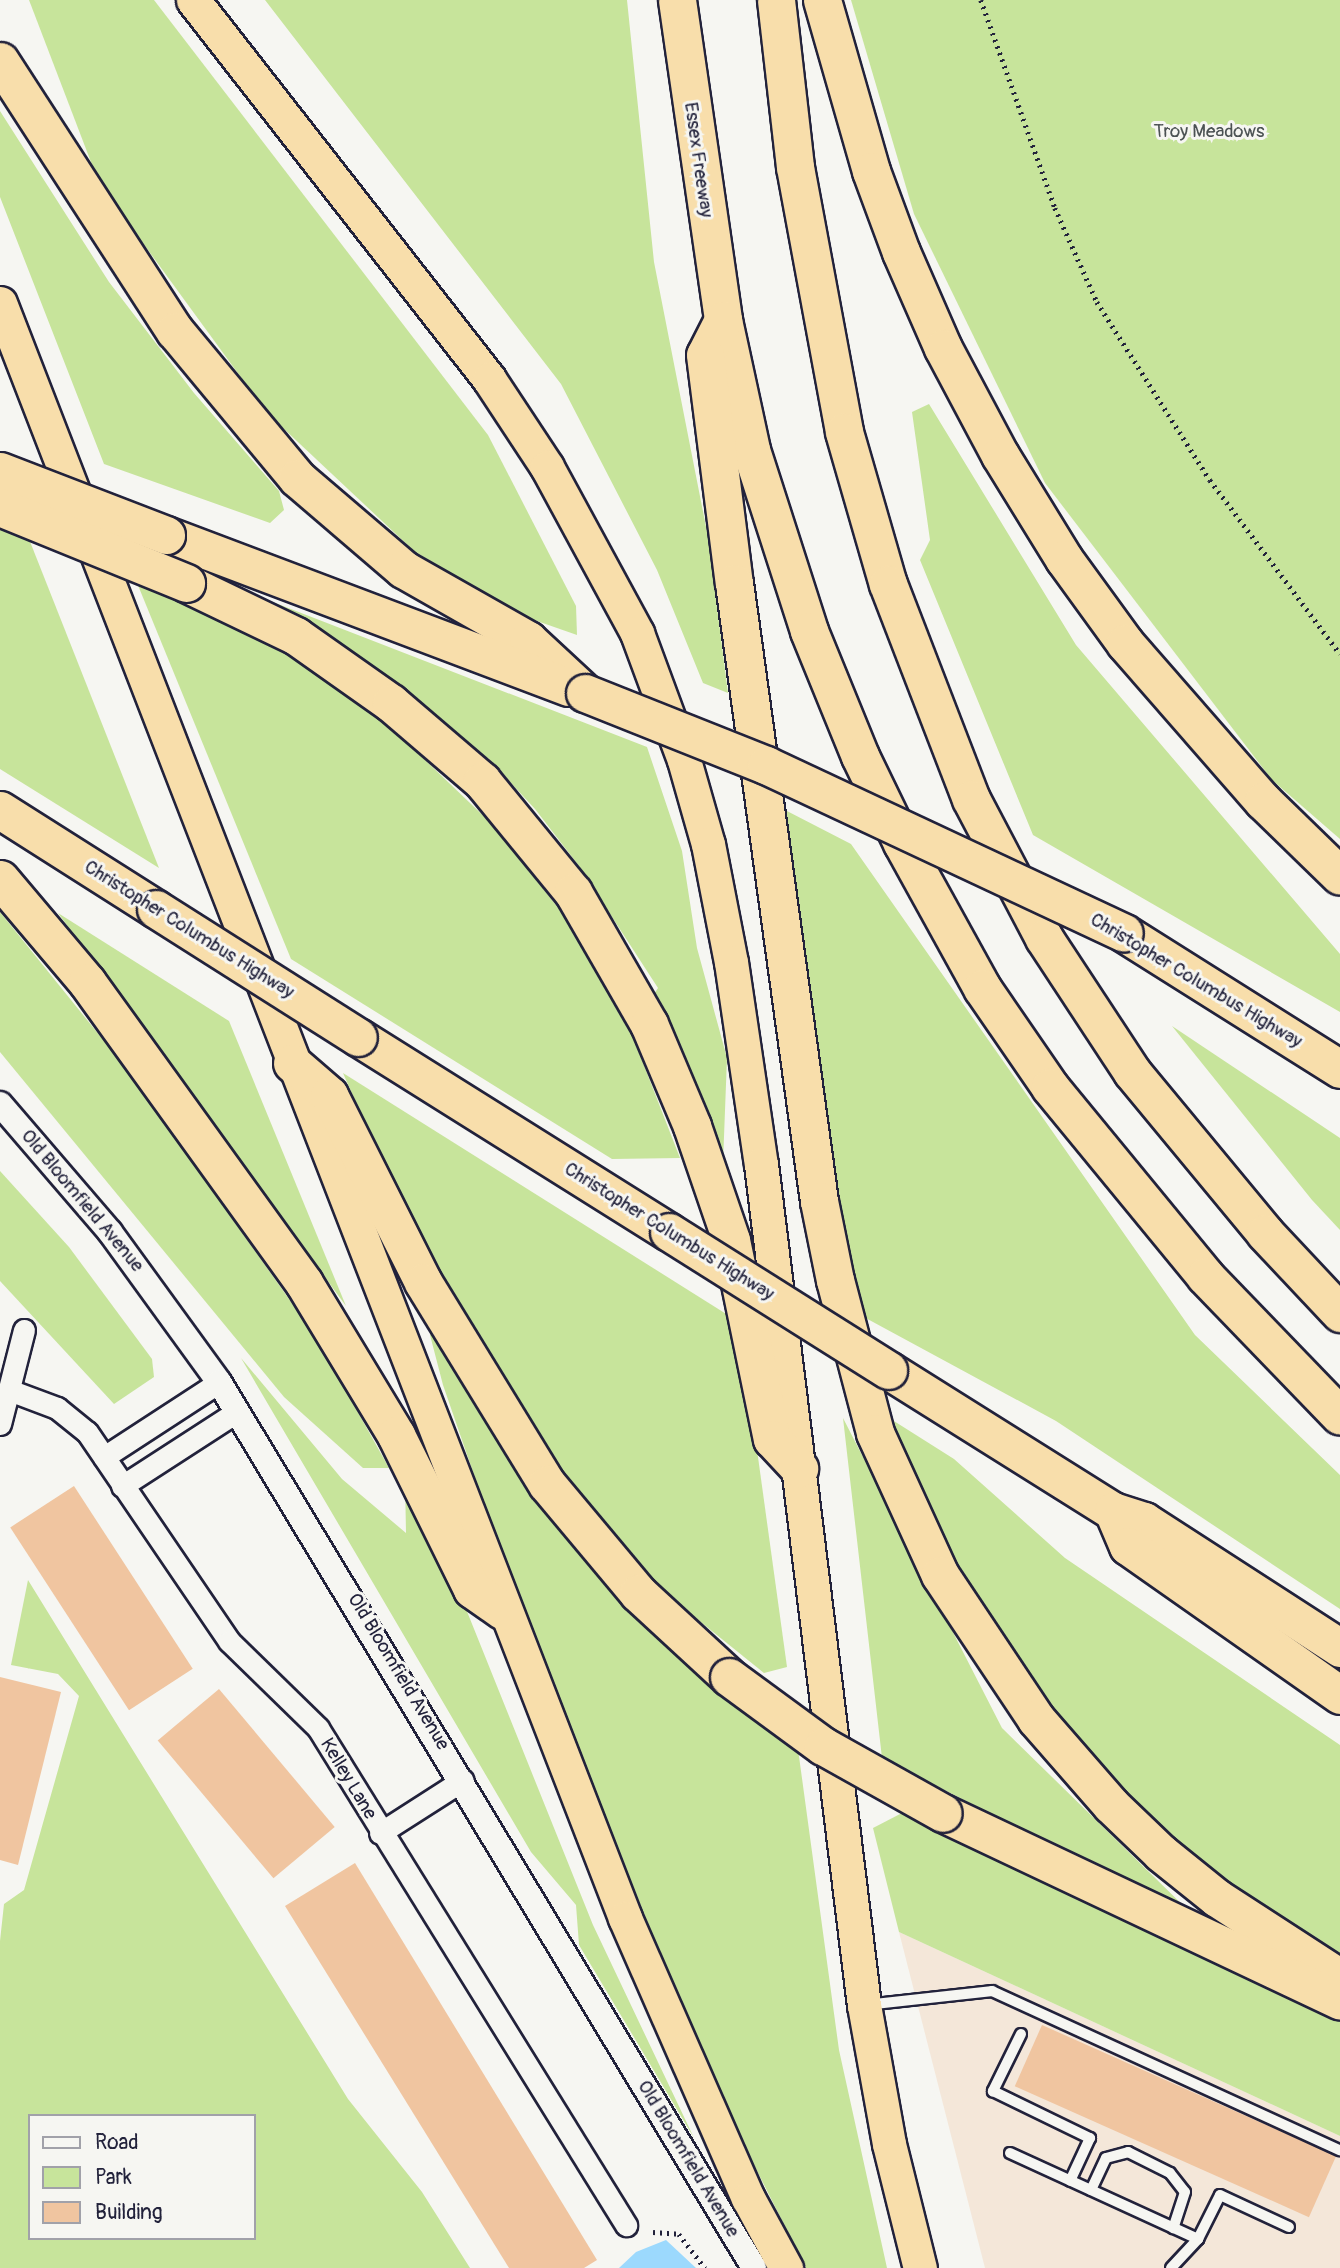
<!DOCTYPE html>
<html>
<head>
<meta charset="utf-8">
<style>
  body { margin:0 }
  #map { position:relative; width:1340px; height:2268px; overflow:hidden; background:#f6f6f2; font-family:Pangolin,sans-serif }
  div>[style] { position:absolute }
  .built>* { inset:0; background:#f4e7d9 }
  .green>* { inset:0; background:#c7e49b }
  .water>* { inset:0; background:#9cd9fd }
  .building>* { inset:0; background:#f0c5a0; transform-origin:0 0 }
  .path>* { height:4.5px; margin-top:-2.25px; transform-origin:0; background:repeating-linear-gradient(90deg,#22223b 0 2px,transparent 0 7px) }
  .roads { filter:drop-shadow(2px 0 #22223b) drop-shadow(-2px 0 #22223b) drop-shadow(0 2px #22223b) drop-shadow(0 -2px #22223b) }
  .service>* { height:10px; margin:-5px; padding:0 5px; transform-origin:5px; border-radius:5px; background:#f6f6f2 }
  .minor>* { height:21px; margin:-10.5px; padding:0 10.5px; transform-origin:10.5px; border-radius:10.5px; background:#f6f6f2 }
  .tertiary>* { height:24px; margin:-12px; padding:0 12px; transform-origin:12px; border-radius:12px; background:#f6f6f2 }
  .trunk>* { height:33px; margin:-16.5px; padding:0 16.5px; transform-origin:16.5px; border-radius:16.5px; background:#f8deab }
  .motorway>* { height:37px; margin:-18.5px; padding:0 18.5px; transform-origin:18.5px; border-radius:18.5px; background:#f8deab }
  .bridges { filter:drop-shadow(2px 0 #22223b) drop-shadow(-2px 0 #22223b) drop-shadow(0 2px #22223b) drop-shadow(0 -2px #22223b) }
  .motorway-bridge>* { height:37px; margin:-18.5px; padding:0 18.5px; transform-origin:18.5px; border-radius:18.5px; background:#f8deab }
  span { translate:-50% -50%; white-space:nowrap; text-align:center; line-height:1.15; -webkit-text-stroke:6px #f6f6f2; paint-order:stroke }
  .park-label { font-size:19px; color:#4b5253 }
  .street-label { font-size:19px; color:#22223b }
  .legend { position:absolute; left:28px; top:2114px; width:228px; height:126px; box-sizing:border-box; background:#f6f6f2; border:2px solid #a1a1a9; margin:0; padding:9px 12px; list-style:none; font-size:21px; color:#22223b }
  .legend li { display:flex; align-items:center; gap:14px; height:35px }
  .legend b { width:35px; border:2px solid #a1a1a9 }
</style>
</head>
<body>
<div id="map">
  <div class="built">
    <div style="clip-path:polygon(899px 1932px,1340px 2136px,1340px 2268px,985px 2268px)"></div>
  </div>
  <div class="green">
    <div style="clip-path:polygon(29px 0,154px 0,488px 435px,576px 606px,577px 635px,517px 614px,414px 551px,267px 413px,99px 183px)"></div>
    <div style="clip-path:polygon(265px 0,627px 0,654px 262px,708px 537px,728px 693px,703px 683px,657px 570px,561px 384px)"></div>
    <div style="clip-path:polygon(851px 0,1340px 0,1340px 839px,1272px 780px,1045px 483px,914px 214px)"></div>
    <div style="clip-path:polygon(0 111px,109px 282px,194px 393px,279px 491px,284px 510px,270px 523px,104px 464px,0 197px)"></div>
    <div style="clip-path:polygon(929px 404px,1076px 645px,1340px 954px,1340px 1012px,1033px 835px,920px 560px,930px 540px,912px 412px)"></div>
    <div style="clip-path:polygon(0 527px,29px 539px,159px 868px,0 769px)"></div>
    <div style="clip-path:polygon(135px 578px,257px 636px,320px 674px,379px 716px,493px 825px,570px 923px,631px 1032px,680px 1158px,612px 1159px,291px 959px)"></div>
    <div style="clip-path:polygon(260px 597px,647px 747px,682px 851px,697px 948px,727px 1058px,723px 1163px,652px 997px,658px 988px,579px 866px,535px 809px,488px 758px,482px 762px)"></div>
    <div style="clip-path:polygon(785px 810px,851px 844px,1195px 1335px,1340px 1475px,1340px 1609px,1056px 1421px,849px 1309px)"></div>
    <div style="clip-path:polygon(0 912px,121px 1062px,316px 1337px,389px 1468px,363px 1468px,284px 1397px,0 1052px)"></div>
    <div style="clip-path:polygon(58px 913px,229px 1021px,346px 1306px)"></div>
    <div style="clip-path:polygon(1172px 1026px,1340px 1138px,1340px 1230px,1312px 1200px)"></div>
    <div style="clip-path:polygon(343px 1073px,731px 1317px,753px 1421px,787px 1667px,764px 1673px,666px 1594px,553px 1467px,399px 1201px)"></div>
    <div style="clip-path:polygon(0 1171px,69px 1247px,152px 1359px,154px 1377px,114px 1404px,0 1281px)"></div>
    <div style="clip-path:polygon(435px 1334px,538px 1501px,573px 1546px,679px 1659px,798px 1749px,839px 2050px,887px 2268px,806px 2268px,744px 2145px,659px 1952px,492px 1527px,443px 1385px,430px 1335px)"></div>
    <div style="clip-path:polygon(241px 1358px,342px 1479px,406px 1533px,405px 1481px,462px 1599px,593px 1925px,694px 2138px,579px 1945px,576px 1905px,531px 1852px)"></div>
    <div style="clip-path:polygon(886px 1416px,954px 1459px,1065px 1558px,1340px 1745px,1340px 1964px,1145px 1824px,1051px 1717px,933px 1536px)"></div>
    <div style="clip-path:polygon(843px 1418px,1002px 1728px,1198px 1920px,882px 1758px)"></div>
    <div style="clip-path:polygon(evenodd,28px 1580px,348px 2099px,422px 2192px,470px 2268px,0 2268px,0 1941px,4px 1904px,24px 1890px,79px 1696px,58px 1674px,11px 1665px,28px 1580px,30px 2116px,254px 2116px,254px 2238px,30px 2238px,30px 2116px)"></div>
    <div style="clip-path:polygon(902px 1813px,1340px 2020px,1340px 2136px,899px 1932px,873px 1828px)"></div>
  </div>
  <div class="water">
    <div style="clip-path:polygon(666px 2240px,696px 2268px,619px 2268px,636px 2252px)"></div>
  </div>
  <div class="building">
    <div style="left:74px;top:1486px;width:218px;height:76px;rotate:57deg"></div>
    <div style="clip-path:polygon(0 1677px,61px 1692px,18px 1865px,0 1860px)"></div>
    <div style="left:219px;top:1689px;width:180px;height:80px;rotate:50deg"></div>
    <div style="clip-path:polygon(355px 1863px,597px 2260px,584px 2268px,509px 2268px,285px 1906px)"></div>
    <div style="left:1042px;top:2025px;width:322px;height:67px;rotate:24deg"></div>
  </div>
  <div class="path">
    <div style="left:981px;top:0;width:221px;rotate:70.4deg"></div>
    <div style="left:1055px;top:208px;width:103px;rotate:65.9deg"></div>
    <div style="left:1097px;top:302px;width:211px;rotate:57.6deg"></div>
    <div style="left:1210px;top:480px;width:217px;rotate:53.2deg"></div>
    <div style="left:653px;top:2232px;width:26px;rotate:4deg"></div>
    <div style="left:679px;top:2234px;width:43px;rotate:52.6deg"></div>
  </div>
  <div class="roads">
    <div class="service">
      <div style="left:866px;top:2005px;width:127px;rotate:-6.3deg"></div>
      <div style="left:992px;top:1991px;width:383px;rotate:24.6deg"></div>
      <div style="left:1021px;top:2034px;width:64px;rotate:116.2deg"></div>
      <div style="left:993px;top:2091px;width:108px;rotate:25.9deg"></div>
      <div style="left:1090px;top:2138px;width:47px;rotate:114.9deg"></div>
      <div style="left:1010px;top:2153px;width:207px;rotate:24.6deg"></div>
      <div style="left:1091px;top:2190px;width:35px;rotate:-65deg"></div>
      <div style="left:1106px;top:2158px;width:23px;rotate:-15deg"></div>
      <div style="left:1128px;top:2152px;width:47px;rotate:26.6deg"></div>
      <div style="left:1170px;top:2173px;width:24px;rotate:52deg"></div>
      <div style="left:1185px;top:2192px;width:38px;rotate:108deg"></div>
      <div style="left:1171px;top:2268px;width:40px;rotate:-47deg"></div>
      <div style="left:1198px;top:2239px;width:49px;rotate:-63.4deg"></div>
      <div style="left:1220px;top:2195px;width:76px;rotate:24.9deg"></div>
    </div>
    <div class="minor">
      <div style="left:9px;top:1390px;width:51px;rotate:20.6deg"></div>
      <div style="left:57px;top:1408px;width:38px;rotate:39deg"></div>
      <div style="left:87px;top:1432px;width:253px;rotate:55.8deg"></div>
      <div style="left:229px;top:1641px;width:124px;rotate:44.3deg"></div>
      <div style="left:318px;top:1728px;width:585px;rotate:58.21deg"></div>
      <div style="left:0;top:1424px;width:97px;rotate:-75.7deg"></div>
      <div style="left:104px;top:1457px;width:137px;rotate:-33.1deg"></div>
      <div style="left:122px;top:1486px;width:138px;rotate:-32.9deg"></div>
      <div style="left:380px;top:1833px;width:98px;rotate:-32.6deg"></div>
    </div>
    <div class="tertiary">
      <div style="left:0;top:1104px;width:169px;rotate:49.3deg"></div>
      <div style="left:110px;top:1232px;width:185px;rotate:54deg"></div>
      <div style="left:219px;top:1382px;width:1035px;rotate:58.87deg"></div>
    </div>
    <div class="trunk">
      <div style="left:193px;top:0;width:481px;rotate:52deg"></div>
      <div style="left:489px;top:379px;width:105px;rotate:56.6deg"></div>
      <div style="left:547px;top:467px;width:189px;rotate:61.5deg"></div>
      <div style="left:637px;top:633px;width:135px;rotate:69.7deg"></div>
      <div style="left:684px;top:760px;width:87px;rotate:74.1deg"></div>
      <div style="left:708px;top:844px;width:120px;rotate:79deg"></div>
      <div style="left:731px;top:962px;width:204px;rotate:81.6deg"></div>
      <div style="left:761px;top:1164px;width:847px;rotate:83.02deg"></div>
      <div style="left:864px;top:2005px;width:141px;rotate:79.8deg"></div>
      <div style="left:889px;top:2144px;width:128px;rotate:76deg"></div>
      <div style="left:0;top:303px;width:1732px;rotate:68.84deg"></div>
      <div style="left:625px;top:1918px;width:306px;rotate:66.3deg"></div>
      <div style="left:748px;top:2198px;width:80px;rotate:61.5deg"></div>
    </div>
    <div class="motorway">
      <div style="left:677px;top:0;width:323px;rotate:81.8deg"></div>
      <div style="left:723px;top:320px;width:133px;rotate:77.8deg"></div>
      <div style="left:751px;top:450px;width:190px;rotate:72.2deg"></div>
      <div style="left:809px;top:631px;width:135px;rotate:67.8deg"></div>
      <div style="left:860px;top:756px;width:97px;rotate:64.2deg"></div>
      <div style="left:902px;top:843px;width:166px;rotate:61.1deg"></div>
      <div style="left:982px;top:988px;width:120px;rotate:55.5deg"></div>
      <div style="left:1050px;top:1087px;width:244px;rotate:50.6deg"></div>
      <div style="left:1205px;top:1276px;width:194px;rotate:46deg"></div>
      <div style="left:776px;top:0;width:168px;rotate:83.5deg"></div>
      <div style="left:795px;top:167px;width:269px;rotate:79.5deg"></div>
      <div style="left:844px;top:432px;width:158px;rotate:73.9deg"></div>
      <div style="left:888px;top:584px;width:230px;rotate:68.9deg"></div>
      <div style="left:971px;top:799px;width:157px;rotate:62.3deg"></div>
      <div style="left:1044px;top:938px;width:160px;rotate:56.7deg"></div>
      <div style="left:1132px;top:1072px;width:209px;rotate:50.4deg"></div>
      <div style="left:1265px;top:1233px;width:110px;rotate:46.8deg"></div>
      <div style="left:822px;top:0;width:178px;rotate:74deg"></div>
      <div style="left:871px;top:171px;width:86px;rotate:69.7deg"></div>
      <div style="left:901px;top:252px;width:105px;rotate:66.4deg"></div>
      <div style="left:943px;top:348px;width:121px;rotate:62deg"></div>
      <div style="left:1000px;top:455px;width:122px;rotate:58.4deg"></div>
      <div style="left:1064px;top:559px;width:104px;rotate:54deg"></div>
      <div style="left:1125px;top:643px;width:210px;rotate:48.9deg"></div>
      <div style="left:1263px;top:801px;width:107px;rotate:44.2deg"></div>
      <div style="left:0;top:61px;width:322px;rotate:57.1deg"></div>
      <div style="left:175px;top:331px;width:191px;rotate:50.3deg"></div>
      <div style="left:297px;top:478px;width:140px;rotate:40.6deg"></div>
      <div style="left:403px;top:569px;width:144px;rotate:29.6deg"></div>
      <div style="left:528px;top:640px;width:78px;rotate:42.9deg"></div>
      <div style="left:723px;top:320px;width:39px;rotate:117deg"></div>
      <div style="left:705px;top:355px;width:230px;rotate:82.8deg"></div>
      <div style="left:734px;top:583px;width:624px;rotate:82.17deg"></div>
      <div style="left:819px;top:1201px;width:81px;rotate:78.6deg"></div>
      <div style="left:835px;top:1280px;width:158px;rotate:75.3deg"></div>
      <div style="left:875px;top:1433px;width:156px;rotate:65.4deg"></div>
      <div style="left:940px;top:1575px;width:173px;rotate:56.3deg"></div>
      <div style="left:1036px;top:1719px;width:114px;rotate:48.9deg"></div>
      <div style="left:1111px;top:1805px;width:69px;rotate:43.8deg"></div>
      <div style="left:1161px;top:1853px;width:72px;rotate:38.8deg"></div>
      <div style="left:1217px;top:1898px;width:147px;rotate:33deg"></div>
      <div style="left:166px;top:535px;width:430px;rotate:20.7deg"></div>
      <div style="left:186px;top:583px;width:122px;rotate:25.7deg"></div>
      <div style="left:296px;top:636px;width:116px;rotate:35.2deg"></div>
      <div style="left:391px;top:703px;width:120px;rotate:40.6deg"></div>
      <div style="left:482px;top:781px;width:144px;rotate:50.7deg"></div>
      <div style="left:573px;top:892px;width:152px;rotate:60.1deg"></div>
      <div style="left:649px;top:1024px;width:111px;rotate:67.1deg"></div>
      <div style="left:692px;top:1126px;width:120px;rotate:71.1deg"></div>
      <div style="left:731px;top:1240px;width:203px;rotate:78.4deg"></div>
      <div style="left:772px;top:1439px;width:40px;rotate:47deg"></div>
      <div style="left:0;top:810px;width:185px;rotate:32.4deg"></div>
      <div style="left:0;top:879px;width:135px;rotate:49.8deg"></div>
      <div style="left:87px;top:982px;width:371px;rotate:54.2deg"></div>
      <div style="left:304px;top:1283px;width:178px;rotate:58.8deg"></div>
      <div style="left:396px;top:1435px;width:172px;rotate:63.7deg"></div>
      <div style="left:472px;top:1589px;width:37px;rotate:35deg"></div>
      <div style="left:1124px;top:933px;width:255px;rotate:32.2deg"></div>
      <div style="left:358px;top:1037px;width:367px;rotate:32.1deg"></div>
      <div style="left:292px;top:1063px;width:49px;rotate:40.9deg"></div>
      <div style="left:329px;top:1095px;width:209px;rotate:63.3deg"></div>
      <div style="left:423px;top:1282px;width:237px;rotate:58.5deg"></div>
      <div style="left:547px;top:1484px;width:142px;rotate:50.1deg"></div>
      <div style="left:638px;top:1593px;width:124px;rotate:42.7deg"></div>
      <div style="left:888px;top:1370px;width:266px;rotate:32.1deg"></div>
      <div style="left:1113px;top:1511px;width:33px;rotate:18deg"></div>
      <div style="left:1144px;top:1521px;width:234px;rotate:32.9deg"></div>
      <div style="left:1113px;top:1511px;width:38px;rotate:67deg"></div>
      <div style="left:1128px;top:1546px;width:259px;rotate:35.1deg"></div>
      <div style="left:943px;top:1813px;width:439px;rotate:25.3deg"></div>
    </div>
  </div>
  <div class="bridges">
    <div class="motorway-bridge">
      <div style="left:0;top:471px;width:178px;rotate:21.1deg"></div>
      <div style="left:0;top:507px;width:201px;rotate:22.2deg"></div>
      <div style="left:585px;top:693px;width:195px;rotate:21.7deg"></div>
      <div style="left:766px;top:765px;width:395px;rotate:25.1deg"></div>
      <div style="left:156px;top:909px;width:239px;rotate:32.4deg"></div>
      <div style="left:669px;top:1232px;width:259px;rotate:32.2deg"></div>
      <div style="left:729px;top:1677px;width:117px;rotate:36.3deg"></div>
      <div style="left:823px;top:1746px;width:137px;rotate:29.2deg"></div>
    </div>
  </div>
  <div class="park-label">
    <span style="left:1209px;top:132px">Troy Meadows</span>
  </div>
  <div class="street-label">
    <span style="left:698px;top:160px;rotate:82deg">Essex Freeway</span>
    <span style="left:189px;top:930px;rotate:32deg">Christopher Columbus Highway</span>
    <span style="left:1196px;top:981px;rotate:31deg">Christopher Columbus Highway</span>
    <span style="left:82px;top:1201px;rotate:50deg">Old Bloomfield Avenue</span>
    <span style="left:669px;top:1232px;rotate:32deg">Christopher Columbus Highway</span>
    <span style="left:398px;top:1672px;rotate:59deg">Old Bloomfield Avenue</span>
    <span style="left:348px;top:1779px;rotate:59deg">Kelley Lane</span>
    <span style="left:688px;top:2159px;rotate:59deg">Old Bloomfield Avenue</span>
  </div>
  <ul class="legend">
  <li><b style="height:9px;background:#f6f6f2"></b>Road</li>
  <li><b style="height:19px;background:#c7e49b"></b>Park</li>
  <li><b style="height:19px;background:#f0c5a0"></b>Building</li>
  </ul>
</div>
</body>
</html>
